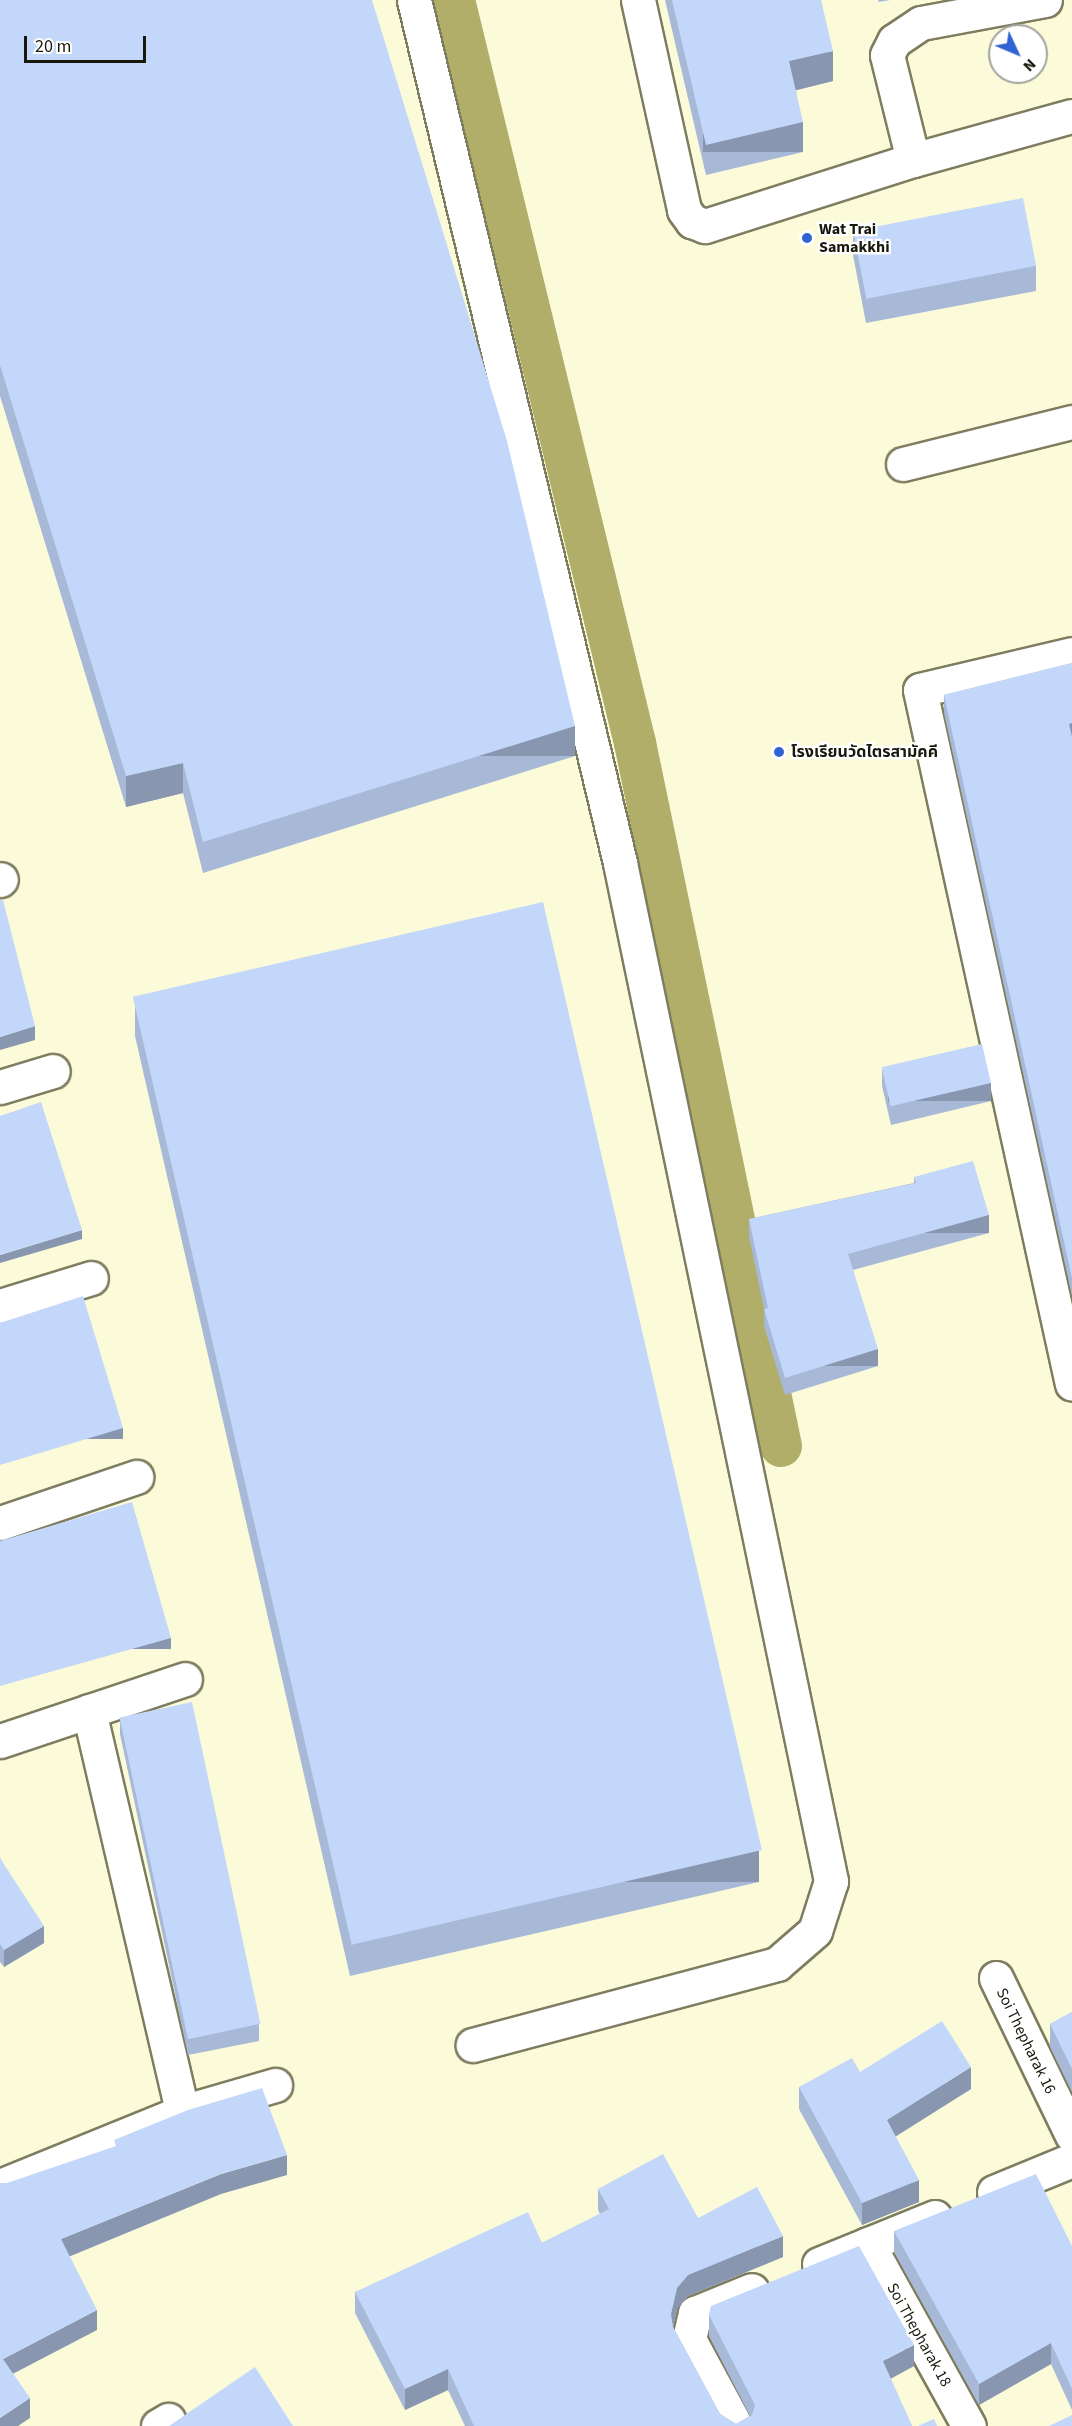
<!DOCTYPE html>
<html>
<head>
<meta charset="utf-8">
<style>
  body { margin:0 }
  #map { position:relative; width:1072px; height:2426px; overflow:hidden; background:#fbfad9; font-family:"Source Sans 3","Noto Sans Thai",sans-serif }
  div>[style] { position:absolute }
  .canal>* { height:42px; margin:-21px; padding:0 21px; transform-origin:21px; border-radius:21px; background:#b1ae6a }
  .roads { filter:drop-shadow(2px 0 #7e7d5f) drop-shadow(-2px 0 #7e7d5f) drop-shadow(0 2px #7e7d5f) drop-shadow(0 -2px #7e7d5f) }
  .minor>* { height:33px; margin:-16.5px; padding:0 16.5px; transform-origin:16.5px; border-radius:16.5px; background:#fff }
  .wall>* { inset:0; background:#a8b9d7 }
  .shaded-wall>* { inset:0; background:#8896af; transform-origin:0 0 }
  .building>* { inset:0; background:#c3d7fa; transform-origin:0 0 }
  .dots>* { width:16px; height:16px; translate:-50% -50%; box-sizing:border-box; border:3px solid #fff; border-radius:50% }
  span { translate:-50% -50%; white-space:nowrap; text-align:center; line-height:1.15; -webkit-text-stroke:4.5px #fff; paint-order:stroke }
  .poi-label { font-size:16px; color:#18180c; font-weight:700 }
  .left { translate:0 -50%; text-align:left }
  .street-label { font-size:16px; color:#18180c }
  .north { position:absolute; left:988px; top:24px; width:60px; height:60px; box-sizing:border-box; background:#fff; border:2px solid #a3a39e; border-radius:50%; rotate:134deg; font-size:16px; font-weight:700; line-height:24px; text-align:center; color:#18180c }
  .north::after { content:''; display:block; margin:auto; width:21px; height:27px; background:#3064d3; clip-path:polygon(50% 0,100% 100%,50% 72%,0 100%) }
  .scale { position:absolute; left:24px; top:36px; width:122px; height:27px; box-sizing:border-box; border:3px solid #18180c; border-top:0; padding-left:8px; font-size:18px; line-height:21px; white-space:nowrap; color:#18180c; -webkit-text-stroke:4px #fff; paint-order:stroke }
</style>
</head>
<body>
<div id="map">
  <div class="canal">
    <div style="left:454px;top:0;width:765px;rotate:76.31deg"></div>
    <div style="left:635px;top:743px;width:718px;rotate:78.27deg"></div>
  </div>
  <div class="roads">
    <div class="minor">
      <div style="left:414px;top:0;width:887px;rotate:76.57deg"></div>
      <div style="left:620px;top:863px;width:1040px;rotate:78.29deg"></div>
      <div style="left:831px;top:1881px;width:52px;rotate:107.7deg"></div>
      <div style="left:815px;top:1931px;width:50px;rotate:139deg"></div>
      <div style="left:777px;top:1964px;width:315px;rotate:165.1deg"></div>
      <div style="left:638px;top:0;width:215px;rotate:77.6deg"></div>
      <div style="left:684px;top:210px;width:14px;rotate:54deg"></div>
      <div style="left:692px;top:221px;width:14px;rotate:21deg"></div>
      <div style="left:705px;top:226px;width:218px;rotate:-17.6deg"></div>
      <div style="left:913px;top:160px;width:165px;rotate:-15.5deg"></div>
      <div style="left:913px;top:160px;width:108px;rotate:-103.9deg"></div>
      <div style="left:887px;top:55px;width:16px;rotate:-63deg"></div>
      <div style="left:894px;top:41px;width:32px;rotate:-34deg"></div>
      <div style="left:921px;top:23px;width:126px;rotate:-10.5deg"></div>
      <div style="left:903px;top:464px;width:174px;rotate:-14deg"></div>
      <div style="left:1072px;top:654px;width:156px;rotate:166.7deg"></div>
      <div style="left:920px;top:690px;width:710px;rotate:77.65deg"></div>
      <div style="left:0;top:880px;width:1px;rotate:-45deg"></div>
      <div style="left:0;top:1087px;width:55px;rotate:-16.8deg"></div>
      <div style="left:0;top:1306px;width:95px;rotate:-17.1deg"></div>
      <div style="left:0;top:1523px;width:144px;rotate:-18.7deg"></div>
      <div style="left:89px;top:1711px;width:412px;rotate:76.9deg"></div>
      <div style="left:0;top:1741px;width:195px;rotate:-18.5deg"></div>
      <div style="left:996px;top:1978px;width:174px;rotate:64.2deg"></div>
      <div style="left:0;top:2186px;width:196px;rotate:-22.1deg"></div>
      <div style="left:182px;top:2112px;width:97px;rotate:-16.2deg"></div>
      <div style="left:994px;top:2192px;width:84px;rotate:-22.3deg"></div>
      <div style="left:868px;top:2244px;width:208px;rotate:61deg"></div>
      <div style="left:819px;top:2264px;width:125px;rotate:-22.1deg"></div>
      <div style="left:158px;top:2426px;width:12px;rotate:-31deg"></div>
      <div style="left:736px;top:2426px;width:99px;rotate:-118.4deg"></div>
      <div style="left:689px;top:2339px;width:27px;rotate:-77deg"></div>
      <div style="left:695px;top:2313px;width:61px;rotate:-22deg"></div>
    </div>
  </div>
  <div class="wall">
    <div style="clip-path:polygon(0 0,575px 756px,203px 873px,183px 793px,126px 807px,0 396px)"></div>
    <div style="clip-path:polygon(665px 0,821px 0,833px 81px,796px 90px,803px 152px,706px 175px)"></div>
    <div style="clip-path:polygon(878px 0,890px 0,879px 2px)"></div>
    <div style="clip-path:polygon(853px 230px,1036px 266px,1036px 291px,866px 323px,853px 255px)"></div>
    <div style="clip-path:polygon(1072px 663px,1072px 1296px,944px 713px,944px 695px)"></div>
    <div style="clip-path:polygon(135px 1006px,759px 1882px,350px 1976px,135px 1036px)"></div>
    <div style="clip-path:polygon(882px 1069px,991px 1101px,891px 1125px,882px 1086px)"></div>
    <div style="clip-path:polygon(914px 1177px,989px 1233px,853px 1270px,878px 1366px,785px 1395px,764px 1326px,764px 1309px,749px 1236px,749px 1219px,914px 1183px)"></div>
    <div style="clip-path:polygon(120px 1717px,259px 2024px,259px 2041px,188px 2055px,120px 1734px)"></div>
    <div style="clip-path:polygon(0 1858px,44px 1943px,4px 1967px,0 1962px)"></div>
    <div style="clip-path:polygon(1072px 2012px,1072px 2092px,1050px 2047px,1050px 2024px)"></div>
    <div style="clip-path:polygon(860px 2072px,971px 2089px,895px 2136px,919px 2202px,862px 2225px,799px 2109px,799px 2087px)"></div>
    <div style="clip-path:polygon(598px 2189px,698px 2218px,783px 2257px,688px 2296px,677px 2309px,673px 2327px,720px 2414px,736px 2424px,750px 2416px,709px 2336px,709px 2315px,914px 2366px,890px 2378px,912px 2426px,465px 2426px,448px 2390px,405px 2410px,355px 2313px,355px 2292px,542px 2243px,600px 2214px,598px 2210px)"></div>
    <div style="clip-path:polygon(894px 2231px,1072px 2246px,1072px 2410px,1051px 2364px,979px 2405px,894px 2252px)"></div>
  </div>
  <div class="shaded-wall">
    <div style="clip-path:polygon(833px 51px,833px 81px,789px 92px,789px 61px)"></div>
    <div style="left:803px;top:122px;width:30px;height:100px;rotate:90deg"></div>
    <div style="clip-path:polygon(1072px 723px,1072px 741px,1069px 724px)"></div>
    <div style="left:575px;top:726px;width:30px;height:390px;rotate:90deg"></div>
    <div style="clip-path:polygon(183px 763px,183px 793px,126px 807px,126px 776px)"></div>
    <div style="clip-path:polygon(35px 1026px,35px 1040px,0 1050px,0 1037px)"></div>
    <div style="left:991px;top:1083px;width:18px;height:103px;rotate:90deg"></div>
    <div style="left:989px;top:1215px;width:18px;height:146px;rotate:90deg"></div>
    <div style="clip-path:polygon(82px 1230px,82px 1239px,0 1263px,0 1255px)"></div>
    <div style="left:878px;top:1349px;width:17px;height:97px;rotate:90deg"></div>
    <div style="left:123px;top:1428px;width:11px;height:128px;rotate:90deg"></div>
    <div style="left:171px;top:1638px;width:11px;height:178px;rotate:90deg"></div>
    <div style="left:759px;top:1851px;width:31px;height:420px;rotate:90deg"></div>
    <div style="clip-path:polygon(44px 1926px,44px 1943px,4px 1967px,4px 1950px)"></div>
    <div style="clip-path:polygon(971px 2067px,971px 2089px,887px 2142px,887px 2120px)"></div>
    <div style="clip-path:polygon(287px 2155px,287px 2175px,221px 2194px,61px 2260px,61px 2239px,221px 2174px)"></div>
    <div style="clip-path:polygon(919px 2180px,919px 2202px,862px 2225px,862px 2203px)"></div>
    <div style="clip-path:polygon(783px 2236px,783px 2257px,688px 2296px,677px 2309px,671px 2335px,671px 2314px,677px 2288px,688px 2275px)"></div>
    <div style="clip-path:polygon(97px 2310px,97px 2330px,3px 2379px,3px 2359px)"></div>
    <div style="clip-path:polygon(1051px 2343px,1051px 2364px,979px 2405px,979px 2384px)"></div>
    <div style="clip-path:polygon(914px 2345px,914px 2366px,883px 2383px,883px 2361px)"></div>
    <div style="clip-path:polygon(448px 2369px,448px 2390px,405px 2410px,405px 2389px)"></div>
    <div style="clip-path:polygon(30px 2398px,30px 2418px,18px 2426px,0 2426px,0 2418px)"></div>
  </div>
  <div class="building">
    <div style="clip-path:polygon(0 0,372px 0,507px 441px,575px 726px,203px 842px,183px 763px,126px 776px,0 365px)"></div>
    <div style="clip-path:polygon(672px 0,821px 0,833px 51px,789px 61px,803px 122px,706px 145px)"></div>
    <div style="left:1023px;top:198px;width:69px;height:173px;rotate:79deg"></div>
    <div style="clip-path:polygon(1072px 663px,1072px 723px,1069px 724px,1072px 737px,1072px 1278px,944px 695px)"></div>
    <div style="clip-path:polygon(0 900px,3px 900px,35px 1026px,0 1037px)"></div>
    <div style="left:543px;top:902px;width:973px;height:421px;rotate:77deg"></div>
    <div style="left:982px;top:1044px;width:40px;height:103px;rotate:77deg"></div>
    <div style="clip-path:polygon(41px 1102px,82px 1230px,0 1255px,0 1116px)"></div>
    <div style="clip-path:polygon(973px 1161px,989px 1215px,848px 1254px,878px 1349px,785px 1378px,764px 1309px,768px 1308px,749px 1219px,916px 1183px,914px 1177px)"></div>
    <div style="clip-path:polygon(83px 1296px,123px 1428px,0 1465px,0 1323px)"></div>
    <div style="clip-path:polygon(132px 1502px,171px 1638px,0 1686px,0 1541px)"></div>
    <div style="left:192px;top:1702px;width:329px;height:74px;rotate:78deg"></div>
    <div style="clip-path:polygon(0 1858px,44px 1926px,4px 1950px,0 1944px)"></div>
    <div style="clip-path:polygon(1072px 2012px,1072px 2069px,1050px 2024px)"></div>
    <div style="clip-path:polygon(942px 2021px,971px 2067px,887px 2120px,919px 2180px,862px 2203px,799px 2087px,852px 2058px,860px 2072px)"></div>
    <div style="clip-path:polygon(262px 2088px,287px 2155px,221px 2174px,61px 2239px,97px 2310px,3px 2359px,30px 2398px,0 2418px,0 2183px,7px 2183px,116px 2146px,114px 2140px,188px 2110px)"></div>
    <div style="clip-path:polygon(663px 2154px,698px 2218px,757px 2187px,783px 2236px,688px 2275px,677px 2288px,671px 2314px,673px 2327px,720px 2414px,736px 2424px,752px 2415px,755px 2405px,709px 2315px,711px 2306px,859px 2246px,914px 2345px,883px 2361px,912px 2426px,474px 2426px,448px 2369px,405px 2389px,355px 2292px,528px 2212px,542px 2243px,609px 2209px,598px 2189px)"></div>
    <div style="clip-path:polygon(1036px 2174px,1072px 2246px,1072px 2389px,1051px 2343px,979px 2384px,894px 2231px)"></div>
    <div style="clip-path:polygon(255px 2367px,293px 2426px,169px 2426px)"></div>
    <div style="clip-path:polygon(1072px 2415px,1072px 2426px,1049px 2426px)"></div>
    <div style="clip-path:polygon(934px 2419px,937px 2426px,918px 2426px)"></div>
  </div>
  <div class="dots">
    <div style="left:807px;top:238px;background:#3064d3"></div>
    <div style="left:779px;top:752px;background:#3064d3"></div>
  </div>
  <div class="poi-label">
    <span class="left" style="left:819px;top:238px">Wat Trai<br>Samakkhi</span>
    <span class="left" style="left:791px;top:752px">โรงเรียนวัดไตรสามัคคี</span>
  </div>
  <div class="street-label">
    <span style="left:1026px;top:2041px;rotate:64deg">Soi Thepharak 16</span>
    <span style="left:919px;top:2335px;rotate:61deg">Soi Thepharak 18</span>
  </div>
  <div class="north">N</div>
  <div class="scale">20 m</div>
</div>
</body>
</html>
